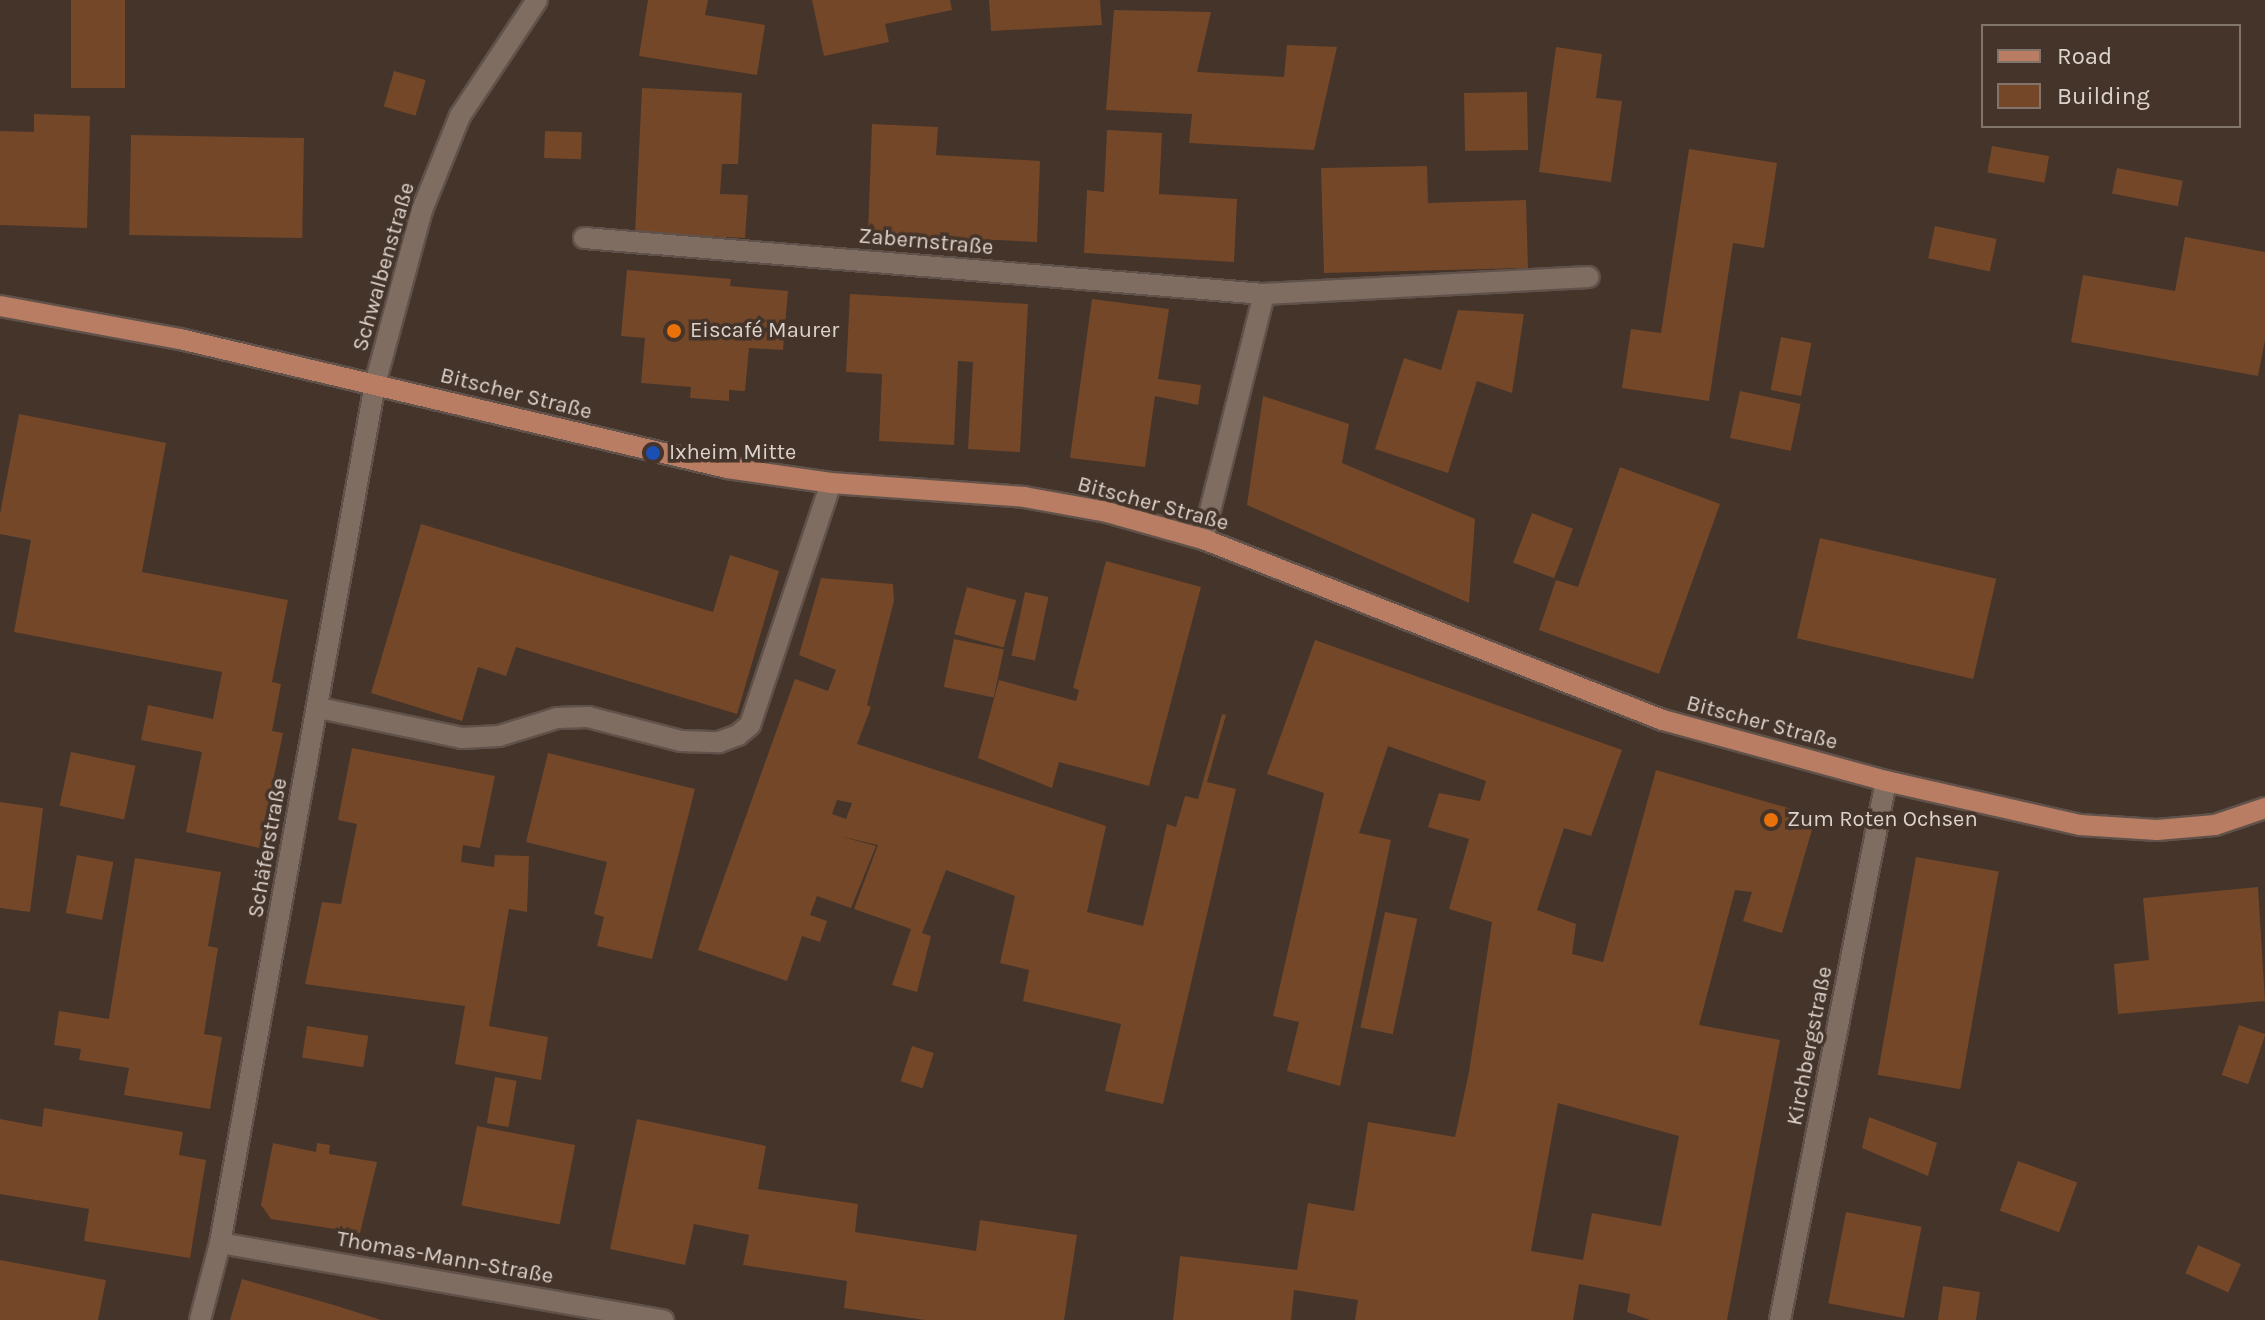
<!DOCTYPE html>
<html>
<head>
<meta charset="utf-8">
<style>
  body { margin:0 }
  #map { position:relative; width:2265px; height:1320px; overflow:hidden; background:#44342a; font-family:Karla,sans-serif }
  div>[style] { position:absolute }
  .building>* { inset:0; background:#744729; transform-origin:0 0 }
  .roads { filter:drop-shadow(2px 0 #60524a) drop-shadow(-2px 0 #60524a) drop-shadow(0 2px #60524a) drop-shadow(0 -2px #60524a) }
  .service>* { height:20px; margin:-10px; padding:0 10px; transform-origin:10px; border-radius:10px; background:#806d62 }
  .minor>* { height:20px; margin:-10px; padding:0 10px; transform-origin:10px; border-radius:10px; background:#806d62 }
  .primary>* { height:20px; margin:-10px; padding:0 10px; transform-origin:10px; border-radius:10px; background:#b87d63 }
  .dots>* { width:22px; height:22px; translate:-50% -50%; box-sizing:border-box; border:4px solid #44342a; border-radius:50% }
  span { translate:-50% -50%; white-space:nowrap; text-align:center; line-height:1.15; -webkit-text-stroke:7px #44342a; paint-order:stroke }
  .street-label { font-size:22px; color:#ddd3cd }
  .poi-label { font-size:22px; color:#ddd3cd }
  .left { translate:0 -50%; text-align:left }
  .legend { position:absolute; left:1981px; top:24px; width:260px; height:104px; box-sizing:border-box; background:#44342a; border:2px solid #81746b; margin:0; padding:10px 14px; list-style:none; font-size:24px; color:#ddd3cd }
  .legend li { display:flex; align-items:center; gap:16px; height:40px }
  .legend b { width:40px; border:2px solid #81746b }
</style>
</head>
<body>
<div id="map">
  <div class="building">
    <div style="left:71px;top:0;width:54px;height:88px"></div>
    <div style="clip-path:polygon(648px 0,708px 0,705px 15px,765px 25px,757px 75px,639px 56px)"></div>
    <div style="clip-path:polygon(812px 0,950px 0,952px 10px,885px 24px,889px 42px,824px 56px)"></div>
    <div style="clip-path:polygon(989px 0,1100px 0,1102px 25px,991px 31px)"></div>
    <div style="clip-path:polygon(1114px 10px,1211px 12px,1197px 72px,1284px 77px,1287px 45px,1337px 47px,1314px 150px,1189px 143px,1192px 114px,1106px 110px)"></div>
    <div style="clip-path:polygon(1556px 47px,1602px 54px,1596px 98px,1622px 101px,1611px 182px,1539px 172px)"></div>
    <div style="left:394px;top:71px;width:33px;height:37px;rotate:16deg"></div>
    <div style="clip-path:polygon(642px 88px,742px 93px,738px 164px,722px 164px,720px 194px,748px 195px,745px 238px,635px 233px)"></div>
    <div style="left:1527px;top:92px;width:58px;height:63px;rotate:89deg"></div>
    <div style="clip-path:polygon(34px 114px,90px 116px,87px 228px,0 225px,0 131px,34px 132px)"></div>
    <div style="clip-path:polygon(872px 124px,938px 127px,936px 155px,1040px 161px,1037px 242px,868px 234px)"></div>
    <div style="clip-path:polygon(1107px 130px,1162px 133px,1159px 194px,1237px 199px,1234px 262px,1084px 253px,1087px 190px,1104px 192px)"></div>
    <div style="left:545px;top:131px;width:37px;height:27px;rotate:2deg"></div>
    <div style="left:131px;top:135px;width:173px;height:100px;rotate:1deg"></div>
    <div style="left:1992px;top:146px;width:58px;height:27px;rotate:10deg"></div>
    <div style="clip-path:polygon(1689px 149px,1777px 163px,1764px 248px,1733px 243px,1709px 401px,1622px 388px,1631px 329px,1661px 333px)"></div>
    <div style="clip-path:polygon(1427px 166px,1428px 203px,1526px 200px,1528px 268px,1324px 273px,1321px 168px)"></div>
    <div style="left:2117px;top:168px;width:67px;height:26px;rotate:11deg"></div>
    <div style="left:1935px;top:226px;width:63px;height:33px;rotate:12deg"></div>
    <div style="clip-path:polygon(2185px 237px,2265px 252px,2265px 340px,2258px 376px,2071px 342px,2083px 275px,2175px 291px)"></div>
    <div style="clip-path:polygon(627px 270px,731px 279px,730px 286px,788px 291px,783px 350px,749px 348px,745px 391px,729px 390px,729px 401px,690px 398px,691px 387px,641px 383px,645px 338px,621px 336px)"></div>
    <div style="clip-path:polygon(850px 294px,1028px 304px,1020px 452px,968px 449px,973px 362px,958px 361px,954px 445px,879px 441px,882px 374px,846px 372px)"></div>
    <div style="clip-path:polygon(1092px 299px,1169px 309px,1158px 379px,1201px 385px,1198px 405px,1155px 396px,1145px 467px,1070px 458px)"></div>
    <div style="clip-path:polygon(1458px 310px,1524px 314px,1512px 393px,1477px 381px,1448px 473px,1375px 449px,1404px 358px,1441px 370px)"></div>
    <div style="left:1781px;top:337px;width:31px;height:54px;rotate:11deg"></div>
    <div style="left:1740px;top:391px;width:62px;height:48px;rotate:12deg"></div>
    <div style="clip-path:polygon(1263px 396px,1349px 424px,1342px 463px,1475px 519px,1469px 603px,1247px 505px)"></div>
    <div style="clip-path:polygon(19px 414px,166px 443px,142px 572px,288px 600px,272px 682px,281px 684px,272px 731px,283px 733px,259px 848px,186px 832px,202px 752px,141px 740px,148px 705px,213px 719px,222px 672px,14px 632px,31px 540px,0 534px,0 514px)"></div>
    <div style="clip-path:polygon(1620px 467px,1720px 504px,1659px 674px,1539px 630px,1556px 580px,1578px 587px)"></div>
    <div style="left:1532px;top:513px;width:44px;height:53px;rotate:21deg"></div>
    <div style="clip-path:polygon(421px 524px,713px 612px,730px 555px,779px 571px,737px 714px,516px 647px,506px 676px,478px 667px,462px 721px,371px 693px)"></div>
    <div style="left:1820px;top:538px;width:181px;height:103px;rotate:13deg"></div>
    <div style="clip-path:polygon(1106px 561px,1201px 587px,1149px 786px,1059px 762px,1052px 788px,978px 758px,999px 680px,1076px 701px,1079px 690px,1073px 688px)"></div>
    <div style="clip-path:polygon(evenodd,821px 578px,893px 584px,894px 601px,867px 705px,871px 707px,857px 744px,1106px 826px,1087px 912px,1143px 926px,1167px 824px,1176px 827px,1185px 796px,1198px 799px,1222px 714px,1226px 715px,1207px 782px,1236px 789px,1163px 1104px,1105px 1091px,1121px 1024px,1023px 1001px,1029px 970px,1000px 963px,1015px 896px,946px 870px,922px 933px,931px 936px,917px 992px,892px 985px,911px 929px,854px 909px,878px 845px,839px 836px,876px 846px,851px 908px,817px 896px,810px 915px,827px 921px,820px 942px,802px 936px,787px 981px,698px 950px,795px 679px,828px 691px,836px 670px,799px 655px,821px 578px,837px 800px,852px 803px,846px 819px,832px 814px,837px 800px)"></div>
    <div style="left:967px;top:587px;width:51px;height:49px;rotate:15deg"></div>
    <div style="left:1025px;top:592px;width:24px;height:65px;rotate:12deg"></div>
    <div style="left:954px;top:639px;width:51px;height:49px;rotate:12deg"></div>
    <div style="clip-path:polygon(evenodd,1315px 640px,1622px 750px,1591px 836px,1564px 828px,1537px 910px,1576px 924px,1572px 954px,1603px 962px,1656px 770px,1816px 816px,1782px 933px,1743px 921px,1752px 892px,1735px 890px,1699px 1025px,1780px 1040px,1727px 1320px,1650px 1320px,1627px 1312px,1630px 1294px,1579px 1284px,1573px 1320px,1355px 1320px,1358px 1300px,1294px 1290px,1291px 1320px,1173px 1320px,1180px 1256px,1297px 1270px,1308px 1203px,1354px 1211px,1368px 1122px,1455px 1137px,1469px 1072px,1492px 922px,1449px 909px,1469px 839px,1428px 827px,1439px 793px,1480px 801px,1486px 781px,1388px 746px,1359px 833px,1391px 840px,1340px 1086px,1287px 1071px,1299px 1022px,1273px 1016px,1324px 793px,1267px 774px,1315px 640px,1558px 1103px,1679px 1136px,1661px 1226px,1592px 1213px,1583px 1260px,1531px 1251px,1558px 1103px)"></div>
    <div style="clip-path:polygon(352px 748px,495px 776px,480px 848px,463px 845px,461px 862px,494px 867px,495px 855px,529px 856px,527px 912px,509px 909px,489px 1026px,548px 1037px,541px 1080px,455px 1064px,465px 1006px,305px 984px,322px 902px,341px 904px,357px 824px,338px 820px)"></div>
    <div style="left:71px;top:752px;width:66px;height:55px;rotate:12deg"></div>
    <div style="clip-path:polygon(548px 753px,695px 789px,652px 959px,597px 946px,604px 917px,594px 914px,607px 862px,526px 842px)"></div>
    <div style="clip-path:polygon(0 802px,43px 808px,30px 912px,0 908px)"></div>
    <div style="left:77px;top:855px;width:37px;height:59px;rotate:11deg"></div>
    <div style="left:1916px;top:857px;width:84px;height:221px;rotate:10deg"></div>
    <div style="clip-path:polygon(135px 858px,221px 872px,208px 946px,218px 948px,204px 1034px,222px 1037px,210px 1109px,124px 1095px,129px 1068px,79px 1060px,81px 1049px,54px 1045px,59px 1011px,109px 1019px)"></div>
    <div style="clip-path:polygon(2258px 887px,2265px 1001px,2118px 1014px,2114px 964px,2149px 960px,2143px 898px)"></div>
    <div style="left:1385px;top:912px;width:33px;height:118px;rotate:12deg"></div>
    <div style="left:2239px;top:1025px;width:28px;height:53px;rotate:19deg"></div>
    <div style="left:307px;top:1026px;width:62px;height:32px;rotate:9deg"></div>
    <div style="left:912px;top:1046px;width:23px;height:37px;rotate:18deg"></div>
    <div style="left:495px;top:1077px;width:22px;height:47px;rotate:10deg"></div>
    <div style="clip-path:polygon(44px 1108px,183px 1132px,179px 1155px,206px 1160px,190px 1258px,84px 1241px,89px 1209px,0 1194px,0 1119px,42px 1127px)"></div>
    <div style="clip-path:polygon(1869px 1117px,1937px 1143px,1928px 1176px,1862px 1148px)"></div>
    <div style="clip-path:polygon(637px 1119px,766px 1146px,758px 1189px,858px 1204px,855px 1232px,976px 1251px,980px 1220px,1077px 1235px,1064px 1320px,925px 1320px,844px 1308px,847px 1281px,743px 1265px,749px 1235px,694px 1224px,685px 1265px,610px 1249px)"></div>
    <div style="left:477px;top:1126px;width:100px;height:81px;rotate:11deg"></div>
    <div style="clip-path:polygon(273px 1143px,316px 1152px,317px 1143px,330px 1145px,329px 1154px,377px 1162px,360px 1233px,271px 1219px,261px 1205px)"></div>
    <div style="left:2018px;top:1161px;width:63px;height:53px;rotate:20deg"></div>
    <div style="left:1846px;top:1212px;width:77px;height:93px;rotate:11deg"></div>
    <div style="left:2198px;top:1245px;width:47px;height:31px;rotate:24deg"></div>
    <div style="clip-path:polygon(0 1260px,106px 1280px,98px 1320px,0 1320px)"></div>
    <div style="clip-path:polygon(242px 1279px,334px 1305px,381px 1320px,230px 1320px)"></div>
    <div style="clip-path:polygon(1943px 1286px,1980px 1292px,1976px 1320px,1938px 1320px)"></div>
  </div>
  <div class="roads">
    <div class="service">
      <div style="left:319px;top:708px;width:146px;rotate:11.8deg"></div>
      <div style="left:462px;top:738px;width:37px;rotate:-3deg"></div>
      <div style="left:499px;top:736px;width:61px;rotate:-17.2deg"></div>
      <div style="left:557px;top:718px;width:31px;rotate:-2deg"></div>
      <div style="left:588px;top:717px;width:96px;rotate:14.5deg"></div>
      <div style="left:681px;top:741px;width:38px;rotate:2deg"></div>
      <div style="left:719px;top:742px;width:20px;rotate:-20deg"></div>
      <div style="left:738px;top:735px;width:16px;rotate:-40deg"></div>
      <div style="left:750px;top:725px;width:255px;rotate:-71.5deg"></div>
    </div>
    <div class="minor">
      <div style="left:584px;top:238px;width:682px;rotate:4.71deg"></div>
      <div style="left:1264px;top:294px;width:325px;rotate:-3deg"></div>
      <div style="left:1203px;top:539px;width:252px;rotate:-76deg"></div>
      <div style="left:220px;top:1243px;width:450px;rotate:9.9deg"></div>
      <div style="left:200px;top:1320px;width:80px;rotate:-75.4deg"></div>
      <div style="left:220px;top:1243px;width:873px;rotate:-79.77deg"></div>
      <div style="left:375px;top:384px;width:180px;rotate:-74.9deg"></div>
      <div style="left:422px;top:210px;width:101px;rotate:-68deg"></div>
      <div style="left:460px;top:116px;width:139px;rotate:-56.4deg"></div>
      <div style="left:1780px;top:1320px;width:549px;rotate:-78.87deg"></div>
    </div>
    <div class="primary">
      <div style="left:0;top:306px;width:183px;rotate:10.4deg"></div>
      <div style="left:180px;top:339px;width:562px;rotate:13.27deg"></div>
      <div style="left:727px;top:468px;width:105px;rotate:8.2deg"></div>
      <div style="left:831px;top:483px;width:194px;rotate:4.1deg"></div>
      <div style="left:1024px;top:497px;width:84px;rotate:10.2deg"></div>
      <div style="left:1107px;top:512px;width:100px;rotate:15.7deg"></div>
      <div style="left:1203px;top:539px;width:494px;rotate:21.5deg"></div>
      <div style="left:1663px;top:720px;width:231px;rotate:15.3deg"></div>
      <div style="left:1886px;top:781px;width:199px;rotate:12.8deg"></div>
      <div style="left:2080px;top:825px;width:77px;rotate:3.7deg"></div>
      <div style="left:2157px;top:830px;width:58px;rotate:-4.9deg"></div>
      <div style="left:2215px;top:825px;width:53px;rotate:-18.8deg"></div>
    </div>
  </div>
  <div class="dots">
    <div style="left:674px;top:331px;background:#e8710a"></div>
    <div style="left:653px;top:453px;background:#1a4fb4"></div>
    <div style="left:1771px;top:820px;background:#e8710a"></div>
  </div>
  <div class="street-label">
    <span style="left:926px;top:242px;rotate:5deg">Zabernstraße</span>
    <span style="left:384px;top:267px;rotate:-74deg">Schwalbenstraße</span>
    <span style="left:516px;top:394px;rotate:14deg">Bitscher Straße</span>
    <span style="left:1153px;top:504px;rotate:15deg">Bitscher Straße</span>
    <span style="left:1762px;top:723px;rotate:15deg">Bitscher Straße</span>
    <span style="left:268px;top:848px;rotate:-80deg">Schäferstraße</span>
    <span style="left:1810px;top:1046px;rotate:-79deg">Kirchbergstraße</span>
    <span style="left:445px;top:1258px;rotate:10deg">Thomas-Mann-Straße</span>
  </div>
  <div class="poi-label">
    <span class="left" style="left:690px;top:331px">Eiscafé Maurer</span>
    <span class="left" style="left:669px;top:453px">Ixheim Mitte</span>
    <span class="left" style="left:1787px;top:820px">Zum Roten Ochsen</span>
  </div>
  <ul class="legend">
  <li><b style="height:10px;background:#b87d63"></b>Road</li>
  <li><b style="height:22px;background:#744729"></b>Building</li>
  </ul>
</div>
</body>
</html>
